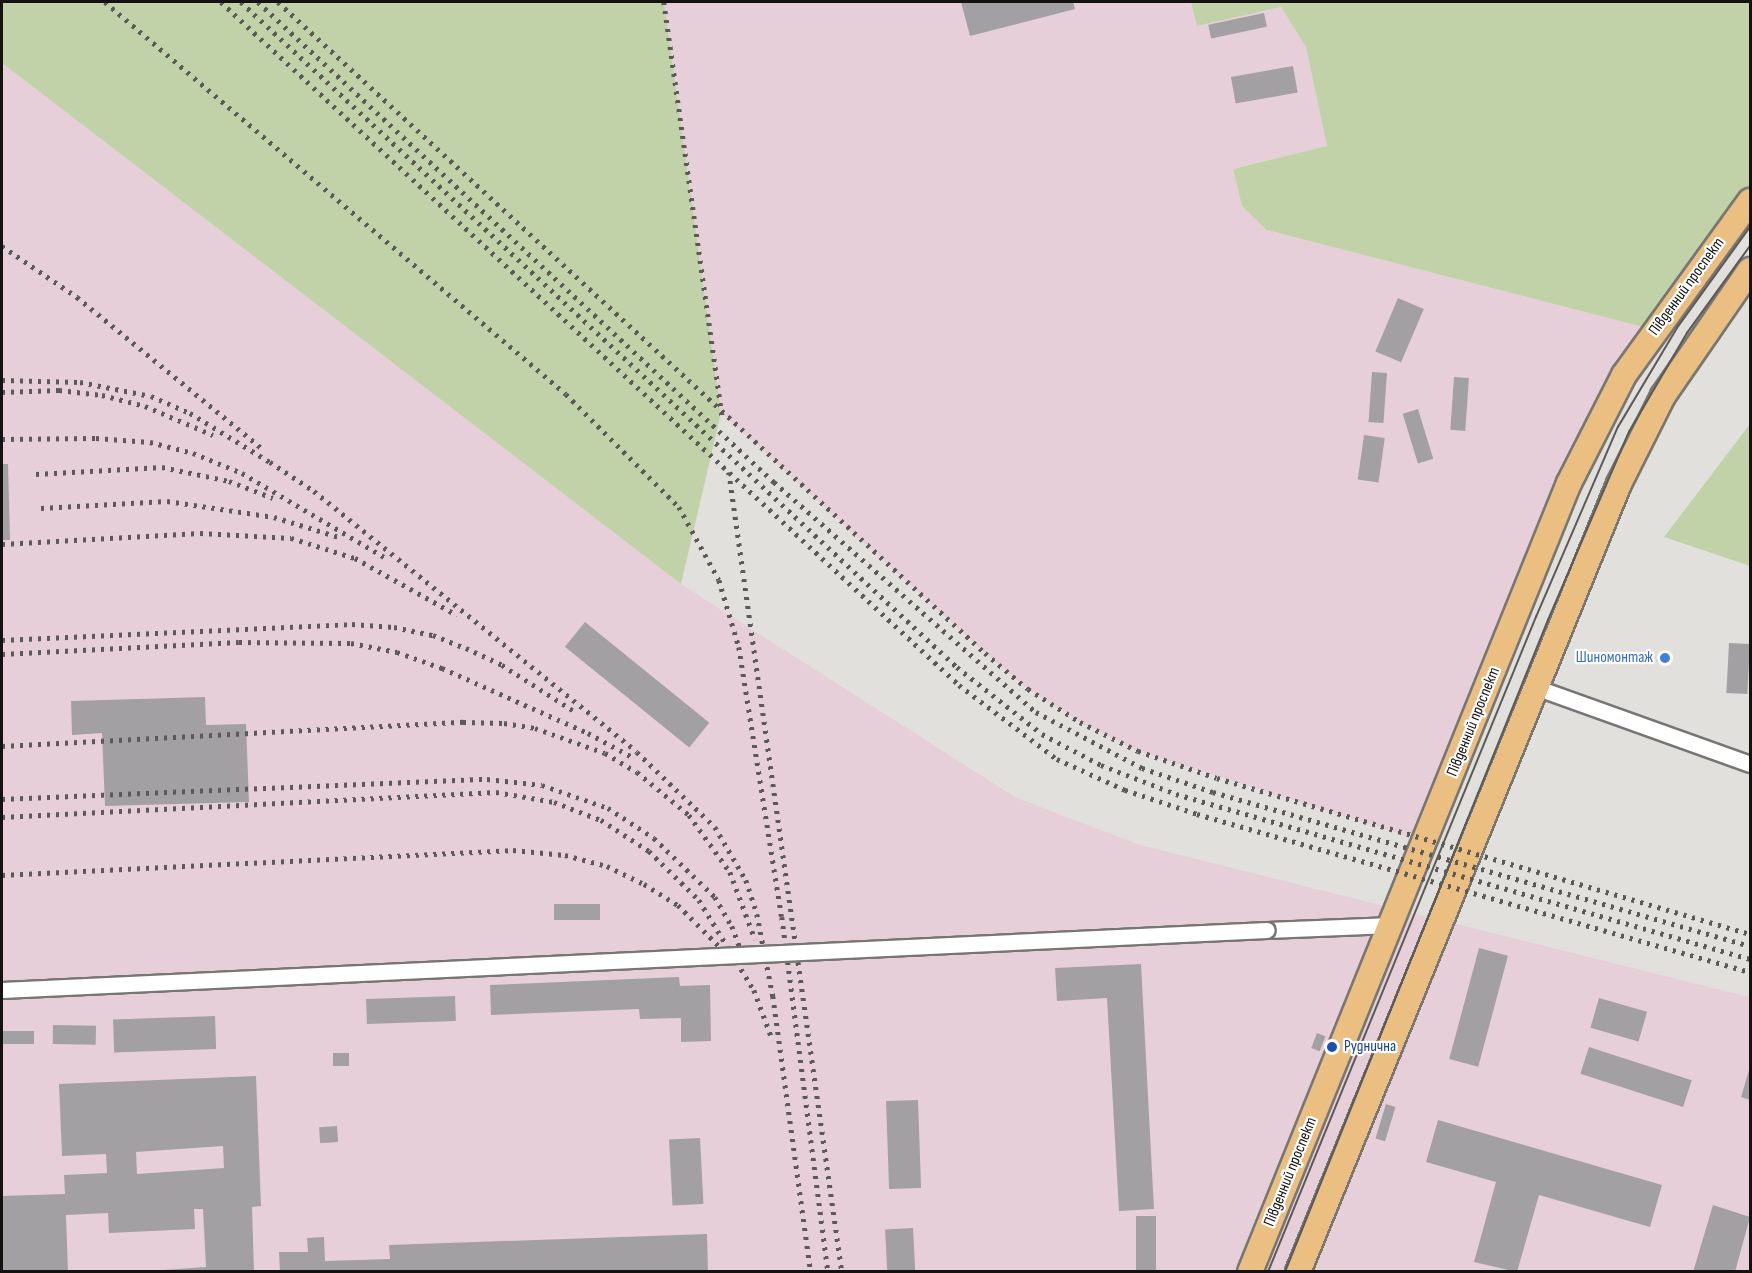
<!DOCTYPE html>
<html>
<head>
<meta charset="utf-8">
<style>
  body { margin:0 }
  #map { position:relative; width:1752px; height:1273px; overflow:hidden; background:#e2e0dc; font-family:"Sofia Sans Condensed",sans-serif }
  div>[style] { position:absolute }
  .industrial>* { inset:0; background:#e7cfda }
  .green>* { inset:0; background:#c1d2a9 }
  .building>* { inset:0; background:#a3a0a4; transform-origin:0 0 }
  .roads { filter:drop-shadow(2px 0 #787672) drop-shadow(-2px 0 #787672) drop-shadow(0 2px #787672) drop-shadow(0 -2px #787672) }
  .minor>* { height:15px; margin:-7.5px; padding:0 7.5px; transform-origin:7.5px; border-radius:7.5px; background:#fff }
  .primary>* { height:24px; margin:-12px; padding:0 12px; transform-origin:12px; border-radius:12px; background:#eabf81 }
  .tram>* { height:1.5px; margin:-0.75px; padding:0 0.75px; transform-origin:0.75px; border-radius:0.75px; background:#5b5a58 }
  .rail>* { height:4.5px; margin-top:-2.25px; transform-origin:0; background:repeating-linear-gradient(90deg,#5b5a58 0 3px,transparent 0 9px) }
  .bridges { filter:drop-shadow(2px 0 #787672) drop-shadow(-2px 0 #787672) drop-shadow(0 2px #787672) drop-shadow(0 -2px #787672) }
  .minor-bridge>* { height:15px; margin:-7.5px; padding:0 7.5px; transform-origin:7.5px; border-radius:7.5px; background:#fff }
  .dots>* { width:16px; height:16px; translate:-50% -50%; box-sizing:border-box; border:3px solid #fff; border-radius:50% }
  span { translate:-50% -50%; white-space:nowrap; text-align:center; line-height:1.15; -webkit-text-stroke:4.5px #fff; paint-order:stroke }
  .street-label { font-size:16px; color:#131211 }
  .shop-label { font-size:16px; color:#366cbe }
  .right { translate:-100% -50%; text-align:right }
  .transit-label { font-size:16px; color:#164399 }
  .left { translate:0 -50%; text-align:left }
  .frame { position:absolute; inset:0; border:3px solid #131211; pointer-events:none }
</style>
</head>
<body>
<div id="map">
  <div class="industrial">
    <div style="clip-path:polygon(664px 2px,1191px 2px,1198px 26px,1281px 7px,1306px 47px,1327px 146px,1233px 169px,1242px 206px,1267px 230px,1655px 330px,1624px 375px,1426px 842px,1138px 751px,1080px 722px,1028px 689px,985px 653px,721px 413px)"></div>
    <div style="clip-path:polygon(2px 63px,681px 584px,1015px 797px,1140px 845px,1750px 997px,1750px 1271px,2px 1271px)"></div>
  </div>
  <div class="green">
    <div style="clip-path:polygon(2px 2px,664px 2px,721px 413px,681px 584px,2px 63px)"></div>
    <div style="clip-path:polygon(1191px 2px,1750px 2px,1750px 201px,1655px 330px,1267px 230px,1242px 206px,1233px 169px,1327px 146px,1306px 47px,1281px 7px,1197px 26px)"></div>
    <div style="clip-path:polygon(1750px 424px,1750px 566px,1664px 537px)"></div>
  </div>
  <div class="building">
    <div style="clip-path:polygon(961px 2px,1073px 2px,1075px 9px,970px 36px)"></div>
    <div style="left:1264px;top:13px;width:14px;height:57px;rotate:78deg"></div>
    <div style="left:1293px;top:66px;width:27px;height:63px;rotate:80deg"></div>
    <div style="left:1398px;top:298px;width:28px;height:58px;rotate:23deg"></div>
    <div style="left:1372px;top:372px;width:15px;height:50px;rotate:4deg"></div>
    <div style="left:1454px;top:377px;width:15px;height:53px;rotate:4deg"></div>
    <div style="left:1418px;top:409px;width:52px;height:16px;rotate:73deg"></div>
    <div style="left:1364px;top:435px;width:21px;height:45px;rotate:8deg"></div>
    <div style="clip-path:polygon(2px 464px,8px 464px,10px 540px,2px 540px)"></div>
    <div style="left:585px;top:622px;width:160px;height:32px;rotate:39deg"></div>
    <div style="left:1729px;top:643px;width:21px;height:50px;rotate:3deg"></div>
    <div style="left:1662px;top:650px;width:11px;height:12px;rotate:27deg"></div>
    <div style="clip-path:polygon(205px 697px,206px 725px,246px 724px,249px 802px,105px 806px,102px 733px,72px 735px,71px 701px)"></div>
    <div style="left:554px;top:904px;width:46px;height:16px"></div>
    <div style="left:1479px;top:948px;width:30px;height:115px;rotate:15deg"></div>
    <div style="clip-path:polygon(1141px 964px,1154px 1209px,1119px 1211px,1107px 998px,1057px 1001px,1055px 968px)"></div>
    <div style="clip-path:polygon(679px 977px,680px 986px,710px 985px,711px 1041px,681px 1042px,681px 1018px,640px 1019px,639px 1009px,491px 1015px,490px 985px)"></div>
    <div style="left:455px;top:996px;width:25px;height:89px;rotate:88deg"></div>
    <div style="left:1599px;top:998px;width:50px;height:31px;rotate:16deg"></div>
    <div style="left:215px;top:1016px;width:33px;height:102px;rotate:88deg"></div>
    <div style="left:53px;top:1025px;width:43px;height:19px;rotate:1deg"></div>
    <div style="left:34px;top:1031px;width:13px;height:32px;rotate:90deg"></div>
    <div style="left:1317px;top:1033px;width:9px;height:16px;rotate:21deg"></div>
    <div style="left:1589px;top:1047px;width:108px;height:28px;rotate:18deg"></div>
    <div style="left:349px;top:1053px;width:13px;height:16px;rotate:90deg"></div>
    <div style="clip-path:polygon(1750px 1067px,1750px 1100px,1741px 1097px)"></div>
    <div style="clip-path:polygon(evenodd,256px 1076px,261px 1206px,252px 1207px,254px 1272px,135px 1272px,206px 1267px,203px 1209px,194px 1209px,195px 1229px,109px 1233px,108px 1213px,66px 1215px,68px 1272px,2px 1272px,2px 1196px,65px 1194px,64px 1175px,107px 1173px,106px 1154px,62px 1156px,59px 1084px,256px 1076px,223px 1146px,224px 1168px,137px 1174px,136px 1152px,223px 1146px)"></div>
    <div style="left:918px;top:1100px;width:88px;height:32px;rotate:88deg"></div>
    <div style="left:1386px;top:1104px;width:10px;height:36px;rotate:17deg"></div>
    <div style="clip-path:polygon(1438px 1120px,1662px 1185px,1650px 1227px,1539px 1195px,1517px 1272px,1474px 1262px,1496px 1182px,1426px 1162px)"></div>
    <div style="left:337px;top:1126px;width:16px;height:18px;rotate:86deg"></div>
    <div style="left:700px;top:1138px;width:66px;height:31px;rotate:87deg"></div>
    <div style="clip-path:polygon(1713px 1205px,1750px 1217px,1735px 1272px,1693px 1272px)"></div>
    <div style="left:1136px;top:1216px;width:20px;height:56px"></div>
    <div style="left:913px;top:1228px;width:44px;height:28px;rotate:87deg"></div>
    <div style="clip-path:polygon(707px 1234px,708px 1272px,280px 1272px,279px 1252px,308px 1252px,307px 1238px,324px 1237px,325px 1261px,390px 1259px,389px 1245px)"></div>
  </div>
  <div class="roads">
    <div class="minor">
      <div style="left:1535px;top:687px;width:228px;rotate:19.7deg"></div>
      <div style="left:1267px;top:930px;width:125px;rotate:-2.3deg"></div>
    </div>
    <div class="primary">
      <div style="left:1250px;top:1272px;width:851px;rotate:-67.99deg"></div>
      <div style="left:1569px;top:483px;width:121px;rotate:-63deg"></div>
      <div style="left:1624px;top:375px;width:215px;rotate:-54.1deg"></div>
      <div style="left:1298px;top:1272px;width:851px;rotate:-67.84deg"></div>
      <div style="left:1619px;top:484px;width:98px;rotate:-63.4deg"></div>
      <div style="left:1663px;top:396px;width:153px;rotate:-55.4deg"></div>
    </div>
  </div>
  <div class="tram">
    <div style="left:1268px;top:1272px;width:708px;rotate:-67.75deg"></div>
    <div style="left:1536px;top:617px;width:207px;rotate:-66.7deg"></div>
    <div style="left:1618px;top:427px;width:115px;rotate:-59.2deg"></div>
    <div style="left:1677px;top:328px;width:125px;rotate:-54.1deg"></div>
    <div style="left:1285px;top:1272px;width:703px;rotate:-68.03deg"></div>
    <div style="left:1548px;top:620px;width:205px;rotate:-66.7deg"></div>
    <div style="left:1629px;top:432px;width:115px;rotate:-59.6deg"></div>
    <div style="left:1687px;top:333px;width:107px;rotate:-54.1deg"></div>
  </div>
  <div class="rail">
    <div style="left:105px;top:2px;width:605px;rotate:40.38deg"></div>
    <div style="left:566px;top:394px;width:160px;rotate:45deg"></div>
    <div style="left:679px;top:507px;width:83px;rotate:61.3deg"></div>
    <div style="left:719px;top:580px;width:70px;rotate:73.4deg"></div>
    <div style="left:739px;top:647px;width:273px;rotate:81deg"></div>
    <div style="left:782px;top:917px;width:358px;rotate:82.6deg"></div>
    <div style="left:221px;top:2px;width:1006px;rotate:42.78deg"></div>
    <div style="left:959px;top:685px;width:123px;rotate:37.1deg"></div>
    <div style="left:1057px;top:759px;width:75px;rotate:24.5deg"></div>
    <div style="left:1125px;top:790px;width:76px;rotate:18.4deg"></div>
    <div style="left:1197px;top:814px;width:575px;rotate:15.95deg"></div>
    <div style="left:241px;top:2px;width:977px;rotate:42.89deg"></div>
    <div style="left:957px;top:667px;width:108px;rotate:38.2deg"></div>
    <div style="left:1042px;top:734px;width:67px;rotate:27.7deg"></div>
    <div style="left:1101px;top:765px;width:80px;rotate:21.1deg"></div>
    <div style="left:1176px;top:794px;width:597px;rotate:16.04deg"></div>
    <div style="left:258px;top:2px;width:705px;rotate:42.93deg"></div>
    <div style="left:774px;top:482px;width:349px;rotate:41.3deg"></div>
    <div style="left:1036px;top:712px;width:120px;rotate:27.8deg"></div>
    <div style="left:1142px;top:768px;width:75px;rotate:18.7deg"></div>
    <div style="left:1213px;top:792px;width:559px;rotate:16deg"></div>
    <div style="left:278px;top:2px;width:961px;rotate:42.64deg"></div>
    <div style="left:985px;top:653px;width:56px;rotate:39.9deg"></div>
    <div style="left:1028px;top:689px;width:62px;rotate:32.4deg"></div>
    <div style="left:1080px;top:722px;width:65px;rotate:26.6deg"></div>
    <div style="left:1138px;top:751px;width:83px;rotate:18.9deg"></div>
    <div style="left:1217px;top:778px;width:555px;rotate:16.31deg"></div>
    <div style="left:664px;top:2px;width:418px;rotate:82deg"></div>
    <div style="left:2px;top:246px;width:91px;rotate:34.2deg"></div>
    <div style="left:77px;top:297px;width:240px;rotate:39.3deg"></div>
    <div style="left:2px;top:380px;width:78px;rotate:1.5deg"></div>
    <div style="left:80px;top:382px;width:72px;rotate:11.2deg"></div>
    <div style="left:151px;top:396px;width:43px;rotate:23.6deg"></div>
    <div style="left:190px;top:413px;width:94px;rotate:31.5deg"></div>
    <div style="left:270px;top:462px;width:53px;rotate:33.4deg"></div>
    <div style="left:314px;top:491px;width:415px;rotate:38.9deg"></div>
    <div style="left:637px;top:752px;width:108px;rotate:43.9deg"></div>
    <div style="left:715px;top:827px;width:61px;rotate:59.7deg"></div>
    <div style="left:746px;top:880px;width:36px;rotate:72deg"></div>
    <div style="left:757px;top:914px;width:84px;rotate:79deg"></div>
    <div style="left:773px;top:996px;width:279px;rotate:82.2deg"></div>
    <div style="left:2px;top:392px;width:57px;rotate:-2deg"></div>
    <div style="left:59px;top:390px;width:43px;rotate:6.6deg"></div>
    <div style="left:102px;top:395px;width:44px;rotate:14.3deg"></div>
    <div style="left:145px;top:406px;width:74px;rotate:23.1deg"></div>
    <div style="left:2px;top:439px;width:94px;rotate:-0.6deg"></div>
    <div style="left:96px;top:438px;width:54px;rotate:4.2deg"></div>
    <div style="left:150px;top:442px;width:44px;rotate:14.3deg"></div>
    <div style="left:193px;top:453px;width:53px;rotate:22.2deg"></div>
    <div style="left:242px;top:473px;width:165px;rotate:30.6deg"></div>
    <div style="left:729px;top:472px;width:808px;rotate:81.96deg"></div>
    <div style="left:36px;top:474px;width:126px;rotate:-3.2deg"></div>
    <div style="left:162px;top:467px;width:68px;rotate:11.8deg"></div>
    <div style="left:229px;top:481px;width:47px;rotate:21.1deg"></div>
    <div style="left:41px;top:508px;width:126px;rotate:-3.2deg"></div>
    <div style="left:167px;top:501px;width:108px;rotate:8.5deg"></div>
    <div style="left:274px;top:517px;width:71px;rotate:17.2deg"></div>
    <div style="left:2px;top:544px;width:198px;rotate:-3.2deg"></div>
    <div style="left:200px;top:533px;width:91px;rotate:3.1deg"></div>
    <div style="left:291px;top:538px;width:67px;rotate:17.4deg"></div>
    <div style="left:355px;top:558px;width:117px;rotate:29.2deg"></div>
    <div style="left:2px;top:640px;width:350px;rotate:-2.6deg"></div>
    <div style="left:352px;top:624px;width:42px;rotate:4.1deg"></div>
    <div style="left:394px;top:627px;width:40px;rotate:12deg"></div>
    <div style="left:433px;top:635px;width:35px;rotate:22deg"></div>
    <div style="left:466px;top:648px;width:40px;rotate:25deg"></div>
    <div style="left:502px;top:665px;width:85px;rotate:32.6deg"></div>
    <div style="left:2px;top:654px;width:237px;rotate:-2.9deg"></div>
    <div style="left:239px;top:642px;width:112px;rotate:0.5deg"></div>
    <div style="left:351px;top:643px;width:47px;rotate:11.1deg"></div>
    <div style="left:397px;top:652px;width:48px;rotate:19.6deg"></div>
    <div style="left:442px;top:668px;width:160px;rotate:24deg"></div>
    <div style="left:588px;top:733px;width:52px;rotate:28.5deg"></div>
    <div style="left:2px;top:746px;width:462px;rotate:-3deg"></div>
    <div style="left:463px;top:722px;width:41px;rotate:1.4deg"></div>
    <div style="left:504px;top:723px;width:31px;rotate:9deg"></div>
    <div style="left:535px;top:728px;width:74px;rotate:19.7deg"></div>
    <div style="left:605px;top:753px;width:37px;rotate:31deg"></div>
    <div style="left:637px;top:772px;width:67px;rotate:39.6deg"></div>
    <div style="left:689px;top:815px;width:70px;rotate:54.3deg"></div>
    <div style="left:730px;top:872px;width:72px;rotate:69.5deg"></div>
    <div style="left:2px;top:799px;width:485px;rotate:-2.4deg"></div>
    <div style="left:487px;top:779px;width:55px;rotate:6.2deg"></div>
    <div style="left:542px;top:785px;width:70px;rotate:19.2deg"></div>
    <div style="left:608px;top:808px;width:55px;rotate:33.1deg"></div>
    <div style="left:654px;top:838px;width:85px;rotate:44deg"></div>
    <div style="left:715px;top:897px;width:34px;rotate:60deg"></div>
    <div style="left:732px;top:926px;width:44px;rotate:69.9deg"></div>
    <div style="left:2px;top:817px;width:495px;rotate:-2.9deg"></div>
    <div style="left:496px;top:792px;width:59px;rotate:9.8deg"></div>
    <div style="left:554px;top:802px;width:50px;rotate:21deg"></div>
    <div style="left:601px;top:820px;width:57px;rotate:32.9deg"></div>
    <div style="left:649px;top:851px;width:70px;rotate:44.4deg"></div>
    <div style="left:699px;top:900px;width:105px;rotate:58.6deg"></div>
    <div style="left:754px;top:990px;width:54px;rotate:69.6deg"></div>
    <div style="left:2px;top:875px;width:512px;rotate:-2.8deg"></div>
    <div style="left:513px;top:850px;width:52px;rotate:5.5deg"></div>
    <div style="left:565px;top:855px;width:43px;rotate:14.7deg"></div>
    <div style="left:607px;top:866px;width:41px;rotate:25.9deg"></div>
    <div style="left:644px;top:884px;width:40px;rotate:32deg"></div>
    <div style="left:678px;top:905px;width:69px;rotate:45deg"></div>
  </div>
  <div class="bridges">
    <div class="minor-bridge">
      <div style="left:2px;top:990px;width:1266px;rotate:-2.72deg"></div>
    </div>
  </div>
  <div class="dots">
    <div style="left:1665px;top:658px;background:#3f7fe0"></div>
    <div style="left:1332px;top:1047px;background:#1a4fb4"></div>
  </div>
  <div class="street-label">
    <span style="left:1687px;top:287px;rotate:-54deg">Південний проспект</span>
    <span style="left:1474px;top:722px;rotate:-68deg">Південний проспект</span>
    <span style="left:1291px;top:1172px;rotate:-68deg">Південний проспект</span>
  </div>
  <div class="shop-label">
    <span class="right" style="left:1653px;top:658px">Шиномонтаж</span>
  </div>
  <div class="transit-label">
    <span class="left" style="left:1344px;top:1047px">Руднична</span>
  </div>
  <div class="frame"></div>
</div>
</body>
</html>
